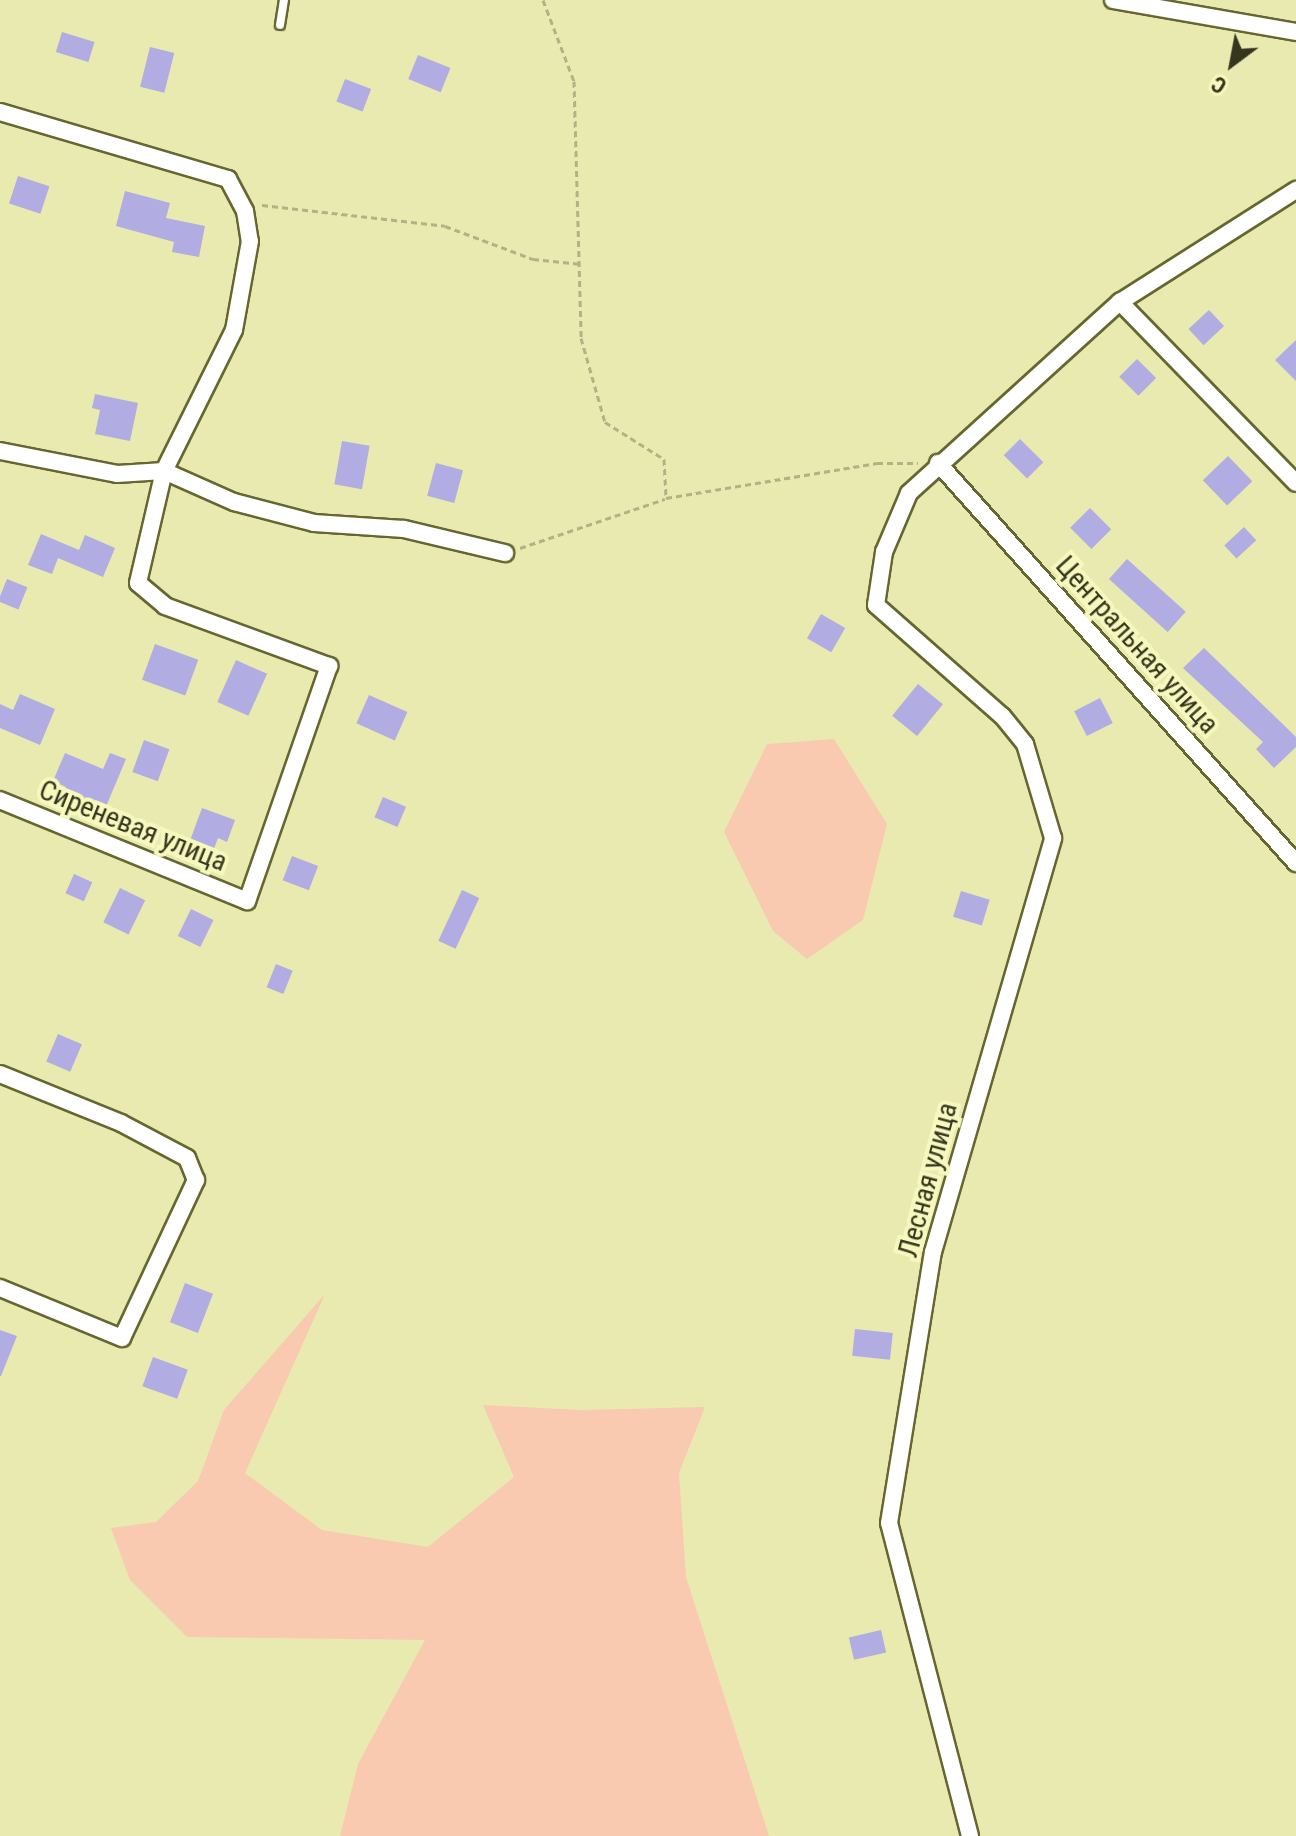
<!DOCTYPE html>
<html>
<head>
<meta charset="utf-8">
<style>
  body { margin:0 }
  #map { position:relative; width:1296px; height:1836px; overflow:hidden; background:#e8eab0; font-family:"Roboto Condensed",sans-serif }
  div>[style] { position:absolute }
  .green>* { inset:0; background:#f9cab0 }
  .building>* { inset:0; background:#b1ace1; transform-origin:0 0 }
  .path>* { height:3px; margin-top:-1.5px; transform-origin:0; background:repeating-linear-gradient(90deg,#b2b384 0 6px,transparent 0 10px) }
  .roads { filter:drop-shadow(2px 0 #666630) drop-shadow(-2px 0 #666630) drop-shadow(0 2px #666630) drop-shadow(0 -2px #666630) }
  .service>* { height:8px; margin:-4px; padding:0 4px; transform-origin:4px; border-radius:4px; background:#fff }
  .minor>* { height:16px; margin:-8px; padding:0 8px; transform-origin:8px; border-radius:8px; background:#fff }
  span { translate:-50% -50%; white-space:nowrap; text-align:center; line-height:1.15; -webkit-text-stroke:8px #f6f8bd; paint-order:stroke }
  .street-label { font-size:28px; color:#36361f }
  .north { position:absolute; left:1192px; top:24px; width:80px; height:80px; -webkit-text-stroke:6px #f6f8bd; paint-order:stroke; rotate:212deg; font-size:22px; font-weight:700; line-height:32px; text-align:center; color:#36361f }
  .north::after { content:''; display:block; margin:auto; width:28px; height:36px; background:#36361f; clip-path:polygon(50% 0,100% 100%,50% 72%,0 100%) }
</style>
</head>
<body>
<div id="map">
  <div class="green">
    <div style="clip-path:polygon(834px 739px,887px 824px,863px 920px,807px 959px,773px 931px,724px 832px,767px 744px)"></div>
    <div style="clip-path:polygon(325px 1294px,245px 1473px,322px 1530px,428px 1547px,514px 1477px,483px 1405px,582px 1410px,705px 1407px,679px 1473px,686px 1577px,769px 1836px,340px 1836px,358px 1764px,425px 1640px,187px 1637px,130px 1580px,111px 1528px,156px 1522px,198px 1481px,224px 1410px)"></div>
  </div>
  <div class="building">
    <div style="left:62px;top:32px;width:34px;height:21px;rotate:17deg"></div>
    <div style="left:150px;top:47px;width:25px;height:41px;rotate:14deg"></div>
    <div style="left:418px;top:55px;width:35px;height:26px;rotate:22deg"></div>
    <div style="left:345px;top:79px;width:28px;height:24px;rotate:21deg"></div>
    <div style="left:18px;top:176px;width:33px;height:29px;rotate:18deg"></div>
    <div style="clip-path:polygon(125px 191px,170px 203px,166px 218px,205px 226px,199px 257px,172px 252px,174px 242px,116px 226px)"></div>
    <div style="left:1209px;top:310px;width:22px;height:28px;rotate:47deg"></div>
    <div style="clip-path:polygon(1296px 340px,1296px 381px,1275px 360px)"></div>
    <div style="left:1137px;top:359px;width:27px;height:25px;rotate:45deg"></div>
    <div style="clip-path:polygon(95px 394px,138px 403px,130px 441px,95px 434px,100px 410px,92px 408px)"></div>
    <div style="left:1020px;top:439px;width:33px;height:23px;rotate:45deg"></div>
    <div style="left:342px;top:441px;width:28px;height:44px;rotate:10deg"></div>
    <div style="left:1228px;top:456px;width:35px;height:35px;rotate:46deg"></div>
    <div style="left:436px;top:463px;width:28px;height:34px;rotate:15deg"></div>
    <div style="left:1090px;top:508px;width:30px;height:28px;rotate:45deg"></div>
    <div style="left:1244px;top:527px;width:18px;height:27px;rotate:47deg"></div>
    <div style="clip-path:polygon(41px 534px,79px 550px,85px 535px,115px 548px,103px 577px,58px 558px,52px 574px,28px 565px)"></div>
    <div style="left:1127px;top:559px;width:79px;height:27px;rotate:42deg"></div>
    <div style="left:7px;top:579px;width:22px;height:24px;rotate:22deg"></div>
    <div style="left:821px;top:614px;width:28px;height:28px;rotate:30deg"></div>
    <div style="left:155px;top:644px;width:46px;height:38px;rotate:20deg"></div>
    <div style="clip-path:polygon(1204px 648px,1296px 737px,1296px 747px,1274px 768px,1256px 749px,1263px 742px,1183px 668px)"></div>
    <div style="left:236px;top:660px;width:34px;height:46px;rotate:24deg"></div>
    <div style="left:918px;top:684px;width:32px;height:41px;rotate:39deg"></div>
    <div style="clip-path:polygon(20px 694px,55px 709px,40px 745px,0 728px,0 704px,13px 710px)"></div>
    <div style="left:369px;top:695px;width:42px;height:31px;rotate:24deg"></div>
    <div style="left:1100px;top:698px;width:28px;height:29px;rotate:63deg"></div>
    <div style="left:144px;top:740px;width:27px;height:34px;rotate:20deg"></div>
    <div style="clip-path:polygon(65px 753px,103px 769px,110px 753px,126px 759px,105px 809px,63px 792px,66px 787px,53px 781px)"></div>
    <div style="left:383px;top:797px;width:25px;height:22px;rotate:23deg"></div>
    <div style="clip-path:polygon(202px 808px,235px 820px,227px 842px,218px 838px,212px 854px,188px 846px)"></div>
    <div style="left:292px;top:856px;width:28px;height:26px;rotate:21deg"></div>
    <div style="left:74px;top:874px;width:20px;height:21px;rotate:24deg"></div>
    <div style="left:120px;top:888px;width:28px;height:38px;rotate:26deg"></div>
    <div style="left:462px;top:890px;width:19px;height:56px;rotate:25deg"></div>
    <div style="left:961px;top:891px;width:30px;height:27px;rotate:17deg"></div>
    <div style="left:191px;top:909px;width:25px;height:30px;rotate:26deg"></div>
    <div style="left:276px;top:964px;width:18px;height:25px;rotate:22deg"></div>
    <div style="left:58px;top:1034px;width:26px;height:30px;rotate:23deg"></div>
    <div style="left:185px;top:1283px;width:30px;height:42px;rotate:21deg"></div>
    <div style="left:855px;top:1329px;width:38px;height:27px;rotate:6deg"></div>
    <div style="clip-path:polygon(0 1330px,17px 1336px,1px 1376px,0 1376px)"></div>
    <div style="left:153px;top:1357px;width:37px;height:31px;rotate:20deg"></div>
    <div style="left:881px;top:1630px;width:23px;height:33px;rotate:77deg"></div>
  </div>
  <div class="path">
    <div style="left:543px;top:0;width:87px;rotate:69.1deg"></div>
    <div style="left:574px;top:81px;width:257px;rotate:88.4deg"></div>
    <div style="left:581px;top:338px;width:87px;rotate:74.1deg"></div>
    <div style="left:605px;top:422px;width:70px;rotate:32.1deg"></div>
    <div style="left:664px;top:459px;width:39px;rotate:87deg"></div>
    <div style="left:666px;top:498px;width:214px;rotate:-9.4deg"></div>
    <div style="left:877px;top:463px;width:41px"></div>
    <div style="left:262px;top:205px;width:184px;rotate:6.5deg"></div>
    <div style="left:445px;top:226px;width:94px;rotate:20.6deg"></div>
    <div style="left:533px;top:259px;width:49px;rotate:5.8deg"></div>
    <div style="left:520px;top:548px;width:153px;rotate:-18.7deg"></div>
  </div>
  <div class="roads">
    <div class="service">
      <div style="left:280px;top:25px;width:25px;rotate:-81deg"></div>
    </div>
    <div class="minor">
      <div style="left:1113px;top:0;width:186px;rotate:9.9deg"></div>
      <div style="left:0;top:112px;width:238px;rotate:16.4deg"></div>
      <div style="left:228px;top:179px;width:36px;rotate:62deg"></div>
      <div style="left:245px;top:211px;width:30px;rotate:81deg"></div>
      <div style="left:250px;top:241px;width:90px;rotate:100.2deg"></div>
      <div style="left:234px;top:330px;width:157px;rotate:116.4deg"></div>
      <div style="left:164px;top:471px;width:115px;rotate:103.1deg"></div>
      <div style="left:138px;top:583px;width:35px;rotate:40deg"></div>
      <div style="left:165px;top:606px;width:175px;rotate:20.1deg"></div>
      <div style="left:329px;top:666px;width:249px;rotate:109.2deg"></div>
      <div style="left:247px;top:901px;width:267px;rotate:-157.8deg"></div>
      <div style="left:1120px;top:302px;width:252px;rotate:45.8deg"></div>
      <div style="left:0;top:451px;width:119px;rotate:11.1deg"></div>
      <div style="left:117px;top:474px;width:47px;rotate:-3.7deg"></div>
      <div style="left:164px;top:471px;width:77px;rotate:23.9deg"></div>
      <div style="left:234px;top:502px;width:83px;rotate:14.7deg"></div>
      <div style="left:314px;top:523px;width:90px;rotate:3.8deg"></div>
      <div style="left:404px;top:529px;width:104px;rotate:13.4deg"></div>
      <div style="left:938px;top:463px;width:537px;rotate:48.17deg"></div>
      <div style="left:0;top:1074px;width:131px;rotate:22deg"></div>
      <div style="left:121px;top:1123px;width:75px;rotate:27.9deg"></div>
      <div style="left:187px;top:1158px;width:24px;rotate:68deg"></div>
      <div style="left:196px;top:1180px;width:174px;rotate:115.1deg"></div>
      <div style="left:122px;top:1338px;width:132px;rotate:-157.7deg"></div>
      <div style="left:970px;top:1836px;width:323px;rotate:-104.5deg"></div>
      <div style="left:889px;top:1523px;width:275px;rotate:-80.8deg"></div>
      <div style="left:933px;top:1252px;width:431px;rotate:-73.8deg"></div>
      <div style="left:1053px;top:838px;width:98px;rotate:-106.6deg"></div>
      <div style="left:1025px;top:744px;width:36px;rotate:-129deg"></div>
      <div style="left:1002px;top:716px;width:168px;rotate:-138.6deg"></div>
      <div style="left:876px;top:605px;width:54px;rotate:-81.4deg"></div>
      <div style="left:884px;top:552px;width:64px;rotate:-67deg"></div>
      <div style="left:909px;top:493px;width:285px;rotate:-42.2deg"></div>
      <div style="left:1120px;top:302px;width:209px;rotate:-32.5deg"></div>
    </div>
  </div>
  <div class="street-label">
    <span style="left:1137px;top:645px;rotate:48deg">Центральная улица</span>
    <span style="left:133px;top:826px;rotate:22deg">Сиреневая улица</span>
    <span style="left:928px;top:1180px;rotate:-75deg">Лесная улица</span>
  </div>
  <div class="north">С</div>
</div>
</body>
</html>
